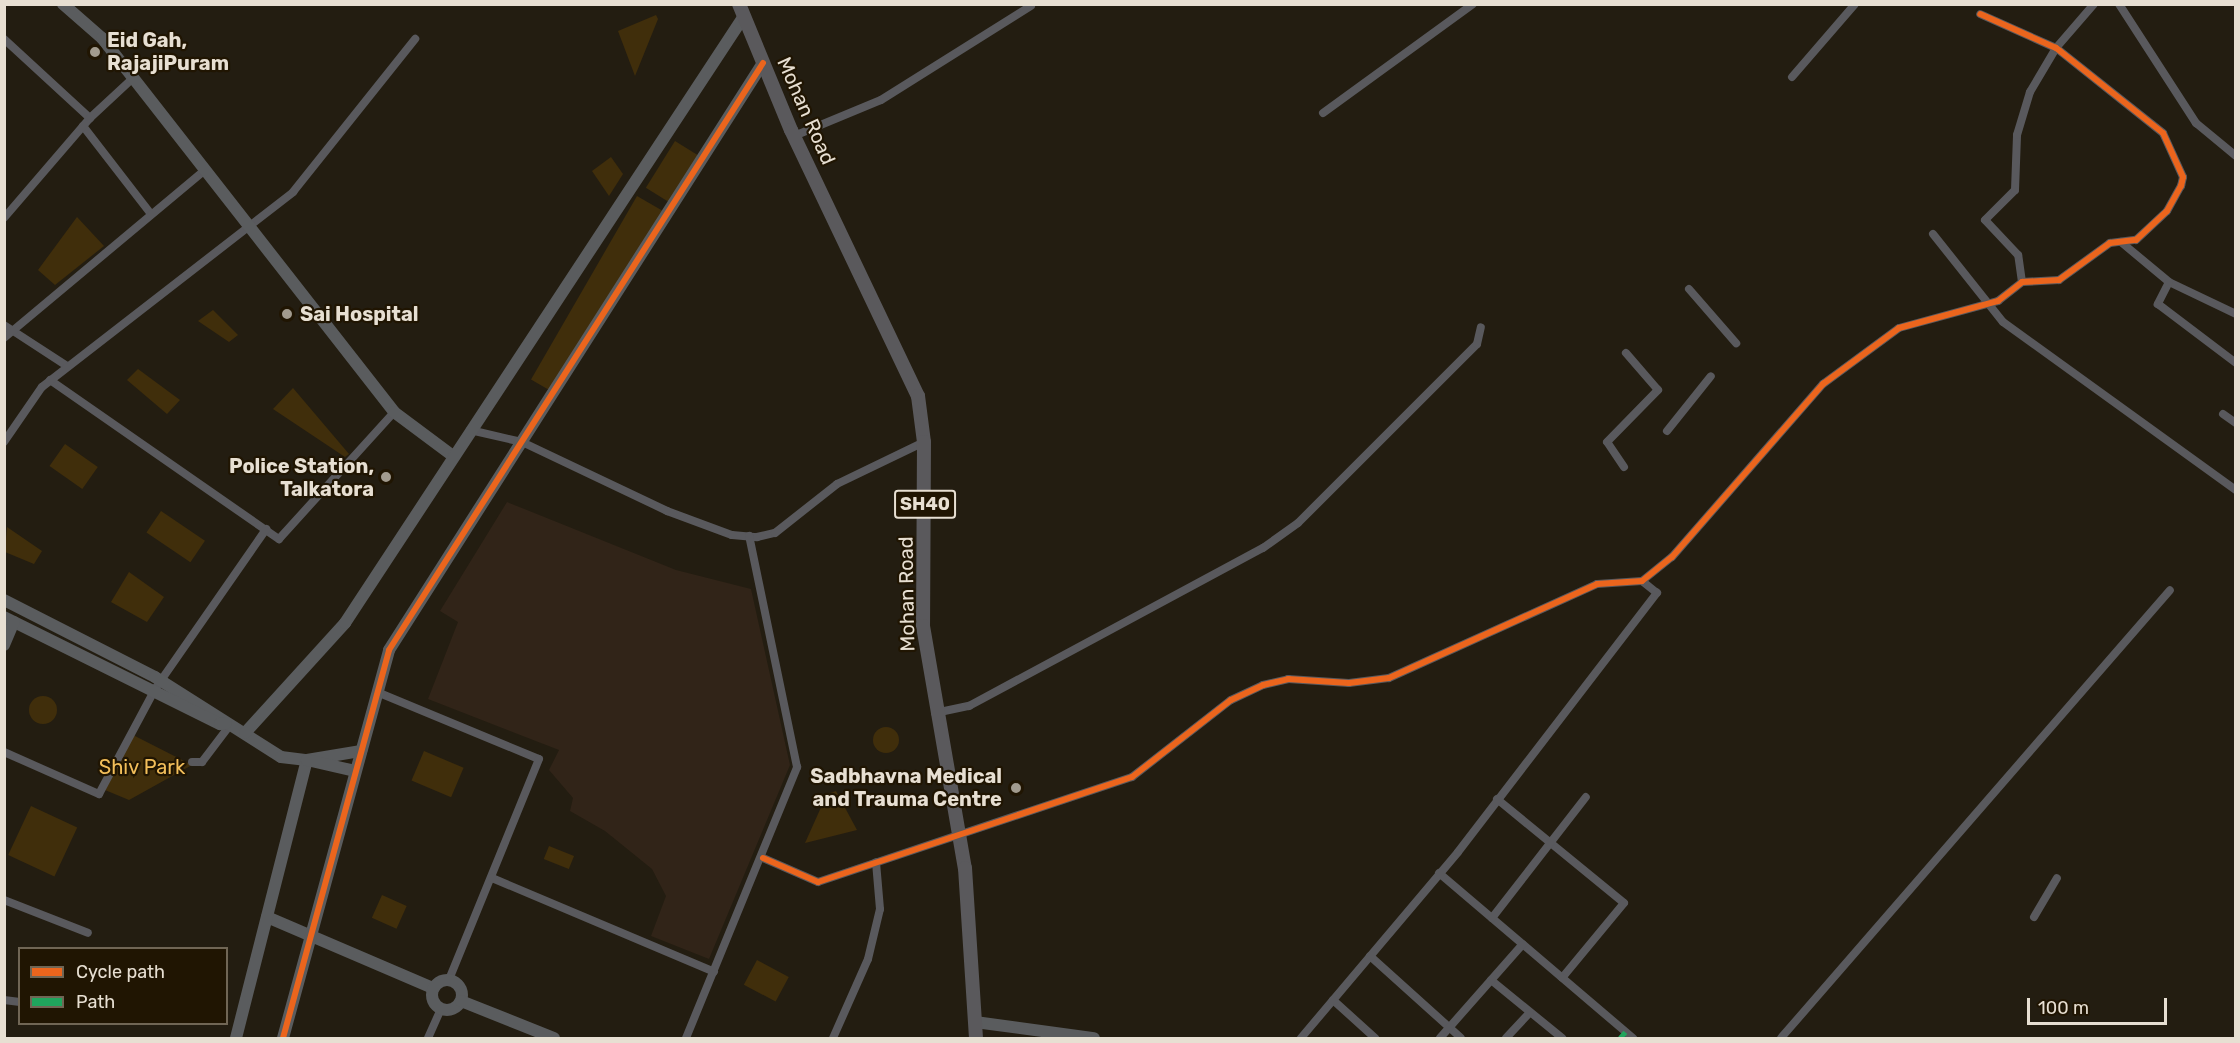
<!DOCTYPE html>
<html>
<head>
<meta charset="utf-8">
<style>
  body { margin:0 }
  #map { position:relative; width:2240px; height:1043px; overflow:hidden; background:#231d11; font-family:Rubik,sans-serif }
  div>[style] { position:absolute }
  .education>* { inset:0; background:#312418 }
  .green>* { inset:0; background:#402e0b; transform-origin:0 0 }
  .round { border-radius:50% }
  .street>* { height:8px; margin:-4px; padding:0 4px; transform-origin:4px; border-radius:4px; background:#59595d }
  .secondary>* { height:12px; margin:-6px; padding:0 6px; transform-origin:6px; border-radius:6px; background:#5a5c5e }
  .secondary>.ring { margin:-6px; padding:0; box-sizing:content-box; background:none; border:12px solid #5a5c5e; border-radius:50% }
  .primary>* { height:14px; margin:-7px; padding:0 7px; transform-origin:7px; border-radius:7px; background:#5a595c }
  .quiet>* { height:4.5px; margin-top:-2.25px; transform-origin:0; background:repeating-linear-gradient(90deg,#20a55d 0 9px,transparent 0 13.5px) }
  .cycleway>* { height:6px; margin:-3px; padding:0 3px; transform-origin:3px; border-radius:3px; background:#eb651d }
  .dots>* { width:16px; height:16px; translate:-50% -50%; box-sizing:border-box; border:3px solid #201502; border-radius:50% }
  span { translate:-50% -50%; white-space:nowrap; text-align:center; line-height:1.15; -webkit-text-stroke:4.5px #201502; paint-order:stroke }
  .shield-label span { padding:2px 4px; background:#201502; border:2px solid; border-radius:4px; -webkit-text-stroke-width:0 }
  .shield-label { font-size:18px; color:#e7dfd2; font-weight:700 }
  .poi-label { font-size:20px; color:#e7dfd2; font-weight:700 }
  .left { translate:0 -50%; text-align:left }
  .right { translate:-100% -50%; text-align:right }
  .street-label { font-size:20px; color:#e7dfd2 }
  .park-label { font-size:20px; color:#f2be5a }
  .frame { position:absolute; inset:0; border:6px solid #e7dfd2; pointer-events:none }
  .legend { position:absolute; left:18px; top:947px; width:210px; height:78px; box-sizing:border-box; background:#201502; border:2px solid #706655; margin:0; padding:8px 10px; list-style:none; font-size:18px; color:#e7dfd2 }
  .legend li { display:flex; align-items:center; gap:12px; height:30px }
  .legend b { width:30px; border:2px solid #706655 }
  .scale { position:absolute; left:2027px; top:998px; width:140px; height:27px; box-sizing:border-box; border:3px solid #e7dfd2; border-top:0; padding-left:8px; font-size:18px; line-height:21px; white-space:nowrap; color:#e7dfd2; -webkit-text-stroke:4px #201502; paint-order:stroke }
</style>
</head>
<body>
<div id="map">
  <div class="education">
    <div style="clip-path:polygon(507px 502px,676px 570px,751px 589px,790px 765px,709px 959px,651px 936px,666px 896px,652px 869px,605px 831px,570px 811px,573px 798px,549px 770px,559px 750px,428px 699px,458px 622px,440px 611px)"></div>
  </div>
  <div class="green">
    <div style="clip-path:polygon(656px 15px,658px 19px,635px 76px,618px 31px)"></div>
    <div style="left:675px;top:141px;width:28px;height:55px;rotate:32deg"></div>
    <div style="clip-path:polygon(611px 157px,623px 174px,609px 196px,592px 171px)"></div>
    <div style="left:637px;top:196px;width:30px;height:212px;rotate:30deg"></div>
    <div style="clip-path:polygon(77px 217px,104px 246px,55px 285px,38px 270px)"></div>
    <div style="clip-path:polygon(213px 310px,238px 335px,229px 342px,198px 321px)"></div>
    <div style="clip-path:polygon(138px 369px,180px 400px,167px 414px,127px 380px)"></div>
    <div style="clip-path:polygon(293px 388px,349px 454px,345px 457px,273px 409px)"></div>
    <div style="left:65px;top:444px;width:40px;height:27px;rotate:35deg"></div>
    <div style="left:161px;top:511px;width:53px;height:26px;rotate:34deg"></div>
    <div style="clip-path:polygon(7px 527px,42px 551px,34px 564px,5px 552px)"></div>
    <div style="clip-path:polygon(129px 572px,164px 597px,147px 622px,111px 602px)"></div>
    <div class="round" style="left:29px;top:696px;width:28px;height:28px"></div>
    <div class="round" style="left:873px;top:727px;width:26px;height:26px"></div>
    <div style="clip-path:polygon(133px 735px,192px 765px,129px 800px,105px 790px)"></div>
    <div style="left:424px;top:751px;width:43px;height:32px;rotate:23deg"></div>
    <div style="clip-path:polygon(836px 791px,857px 830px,805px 843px,827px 794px)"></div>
    <div style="left:31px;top:806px;width:51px;height:54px;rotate:25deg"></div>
    <div style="left:549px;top:846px;width:27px;height:14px;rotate:22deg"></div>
    <div style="left:382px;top:895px;width:27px;height:25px;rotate:24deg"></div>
    <div style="left:757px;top:960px;width:36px;height:28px;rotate:28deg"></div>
  </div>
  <div class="street">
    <div style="left:2119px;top:4px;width:142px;rotate:57.1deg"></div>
    <div style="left:2196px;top:123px;width:52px;rotate:39.5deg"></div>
    <div style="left:4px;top:39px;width:117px;rotate:42.6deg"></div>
    <div style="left:1792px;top:77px;width:96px;rotate:-49.2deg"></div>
    <div style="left:1323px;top:113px;width:185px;rotate:-36deg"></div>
    <div style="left:83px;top:126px;width:111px;rotate:52.3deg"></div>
    <div style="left:794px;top:136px;width:94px;rotate:-22.5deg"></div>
    <div style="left:881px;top:100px;width:177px;rotate:-32.1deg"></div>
    <div style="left:4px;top:218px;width:132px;rotate:-49.3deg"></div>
    <div style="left:90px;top:118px;width:59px;rotate:-42.9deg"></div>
    <div style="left:1933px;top:234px;width:112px;rotate:51.5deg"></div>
    <div style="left:2003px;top:322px;width:287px;rotate:35.8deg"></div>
    <div style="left:2121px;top:242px;width:62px;rotate:39.8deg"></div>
    <div style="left:2169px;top:282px;width:74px;rotate:25.5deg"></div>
    <div style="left:2022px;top:282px;width:27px;rotate:-98deg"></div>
    <div style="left:2018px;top:255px;width:48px;rotate:-133.3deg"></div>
    <div style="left:1985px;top:220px;width:42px;rotate:-45deg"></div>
    <div style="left:2015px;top:190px;width:55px;rotate:-87.9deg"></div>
    <div style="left:2017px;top:135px;width:45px;rotate:-73.2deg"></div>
    <div style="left:2030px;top:92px;width:51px;rotate:-59.4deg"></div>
    <div style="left:2056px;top:48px;width:58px;rotate:-49.2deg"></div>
    <div style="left:2169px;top:282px;width:25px;rotate:117deg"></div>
    <div style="left:2158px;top:304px;width:98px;rotate:37.1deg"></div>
    <div style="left:1689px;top:289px;width:72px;rotate:49deg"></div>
    <div style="left:4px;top:325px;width:75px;rotate:33.1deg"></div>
    <div style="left:4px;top:338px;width:261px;rotate:-39.9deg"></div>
    <div style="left:50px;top:380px;width:279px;rotate:34.8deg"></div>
    <div style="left:279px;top:539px;width:171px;rotate:-47.8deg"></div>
    <div style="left:2223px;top:414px;width:16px;rotate:35deg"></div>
    <div style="left:470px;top:430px;width:53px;rotate:13deg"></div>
    <div style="left:522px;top:442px;width:161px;rotate:25.4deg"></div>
    <div style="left:667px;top:511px;width:69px;rotate:20.3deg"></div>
    <div style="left:732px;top:535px;width:25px;rotate:5deg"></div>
    <div style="left:757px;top:537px;width:18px;rotate:-13deg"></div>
    <div style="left:775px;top:533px;width:79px;rotate:-38.3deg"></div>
    <div style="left:837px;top:484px;width:97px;rotate:-25.8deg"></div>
    <div style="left:1667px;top:431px;width:70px;rotate:-51.3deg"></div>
    <div style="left:4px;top:442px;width:67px;rotate:-55.4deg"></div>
    <div style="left:42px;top:387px;width:318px;rotate:-37.8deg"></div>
    <div style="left:293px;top:192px;width:196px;rotate:-51.4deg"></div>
    <div style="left:1624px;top:467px;width:30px;rotate:-124deg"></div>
    <div style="left:1607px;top:442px;width:73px;rotate:-45.6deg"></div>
    <div style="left:1658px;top:390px;width:49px;rotate:-130.9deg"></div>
    <div style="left:377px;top:692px;width:175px;rotate:22.5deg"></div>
    <div style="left:539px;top:759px;width:239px;rotate:112.2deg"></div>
    <div style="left:935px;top:713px;width:35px;rotate:-12deg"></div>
    <div style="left:969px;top:706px;width:334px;rotate:-28.3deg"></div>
    <div style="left:1263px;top:548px;width:43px;rotate:-35.5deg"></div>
    <div style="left:1298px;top:523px;width:253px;rotate:-45deg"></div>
    <div style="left:1477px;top:344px;width:17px;rotate:-77deg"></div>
    <div style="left:4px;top:752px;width:104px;rotate:23.9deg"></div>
    <div style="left:99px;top:794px;width:119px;rotate:-61.9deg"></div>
    <div style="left:155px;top:689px;width:195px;rotate:-55.2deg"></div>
    <div style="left:192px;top:762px;width:10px"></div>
    <div style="left:202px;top:762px;width:46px;rotate:-52.9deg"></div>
    <div style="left:1497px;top:799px;width:164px;rotate:39.3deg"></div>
    <div style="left:1624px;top:903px;width:97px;rotate:129.6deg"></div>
    <div style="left:763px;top:858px;width:60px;rotate:23.6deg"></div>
    <div style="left:818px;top:882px;width:331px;rotate:-18.5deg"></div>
    <div style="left:1132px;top:777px;width:125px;rotate:-37.9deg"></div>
    <div style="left:1231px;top:700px;width:35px;rotate:-25deg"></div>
    <div style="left:1263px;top:685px;width:26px;rotate:-13deg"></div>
    <div style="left:1288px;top:679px;width:61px;rotate:3.8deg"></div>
    <div style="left:1349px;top:683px;width:40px;rotate:-7.1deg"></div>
    <div style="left:1389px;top:678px;width:228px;rotate:-24.3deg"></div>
    <div style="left:1597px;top:584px;width:45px;rotate:-3.8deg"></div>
    <div style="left:1642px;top:581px;width:38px;rotate:-39deg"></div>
    <div style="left:1672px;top:557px;width:230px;rotate:-48.9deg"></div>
    <div style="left:1823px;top:384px;width:94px;rotate:-36.4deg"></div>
    <div style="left:1899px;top:328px;width:103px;rotate:-15.3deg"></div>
    <div style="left:1998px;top:301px;width:31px;rotate:-38deg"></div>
    <div style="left:2022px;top:282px;width:37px;rotate:-3deg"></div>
    <div style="left:2059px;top:280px;width:63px;rotate:-36deg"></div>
    <div style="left:2110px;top:243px;width:26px;rotate:-7deg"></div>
    <div style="left:2136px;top:240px;width:42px;rotate:-43.1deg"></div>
    <div style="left:2167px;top:211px;width:29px;rotate:-61deg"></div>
    <div style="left:2181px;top:186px;width:9px;rotate:-77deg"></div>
    <div style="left:2183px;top:177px;width:48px;rotate:-114.4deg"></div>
    <div style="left:2163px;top:133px;width:137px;rotate:-141.5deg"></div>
    <div style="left:2056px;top:48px;width:83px;rotate:-155.9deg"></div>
    <div style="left:1439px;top:873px;width:255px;rotate:40.4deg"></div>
    <div style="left:492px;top:878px;width:241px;rotate:22.9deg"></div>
    <div style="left:4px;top:900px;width:90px;rotate:21.4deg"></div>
    <div style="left:2034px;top:917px;width:45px;rotate:-59.5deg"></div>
    <div style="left:1492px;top:918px;width:153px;rotate:-52.2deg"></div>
    <div style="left:1370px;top:956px;width:122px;rotate:42deg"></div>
    <div style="left:1491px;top:980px;width:92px;rotate:39.2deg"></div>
    <div style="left:4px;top:1000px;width:16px;rotate:7deg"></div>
    <div style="left:1333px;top:1000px;width:57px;rotate:42.1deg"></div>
    <div style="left:428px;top:1038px;width:32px;rotate:-66deg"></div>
    <div style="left:686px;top:1038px;width:293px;rotate:-67.7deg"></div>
    <div style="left:797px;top:767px;width:236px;rotate:-101.7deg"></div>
    <div style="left:833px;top:1038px;width:86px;rotate:-66.1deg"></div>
    <div style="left:868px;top:959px;width:51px;rotate:-76.5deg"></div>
    <div style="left:880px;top:909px;width:47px;rotate:-94.9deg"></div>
    <div style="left:1301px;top:1038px;width:243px;rotate:-49.8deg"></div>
    <div style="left:1458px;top:852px;width:327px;rotate:-52.5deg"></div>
    <div style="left:1657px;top:593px;width:19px;rotate:-141deg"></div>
    <div style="left:1440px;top:1038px;width:125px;rotate:-48.6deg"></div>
    <div style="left:1506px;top:1038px;width:35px;rotate:-47deg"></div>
    <div style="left:1781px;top:1038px;width:593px;rotate:-49.03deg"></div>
  </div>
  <div class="secondary">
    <div style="left:63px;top:4px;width:52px;rotate:41.1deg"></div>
    <div style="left:102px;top:38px;width:474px;rotate:52deg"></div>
    <div style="left:394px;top:412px;width:74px;rotate:36.7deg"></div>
    <div style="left:4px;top:600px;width:169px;rotate:27deg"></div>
    <div style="left:155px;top:677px;width:149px;rotate:32.4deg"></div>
    <div style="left:281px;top:757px;width:26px;rotate:7deg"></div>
    <div style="left:307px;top:760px;width:55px;rotate:-9.5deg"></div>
    <div style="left:4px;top:617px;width:241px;rotate:26.4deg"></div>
    <div style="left:220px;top:724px;width:6px;rotate:-9deg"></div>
    <div style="left:4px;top:645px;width:25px;rotate:-67deg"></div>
    <div style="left:245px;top:733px;width:149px;rotate:-47.7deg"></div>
    <div style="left:345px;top:623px;width:726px;rotate:-56.68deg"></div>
    <div style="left:267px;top:917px;width:181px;rotate:23.2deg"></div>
    <div class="ring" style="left:432px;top:980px;width:18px;height:18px"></div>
    <div style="left:461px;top:1001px;width:100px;rotate:21.7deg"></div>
    <div style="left:975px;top:1022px;width:120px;rotate:7.7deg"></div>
    <div style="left:236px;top:1038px;width:287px;rotate:-75.7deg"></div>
    <div style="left:307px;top:760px;width:49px;rotate:12.9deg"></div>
    <div style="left:283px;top:1038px;width:402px;rotate:-74.7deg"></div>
    <div style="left:389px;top:650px;width:696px;rotate:-57.5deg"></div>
  </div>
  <div class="primary">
    <div style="left:739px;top:4px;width:136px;rotate:67.6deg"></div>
    <div style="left:791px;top:130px;width:295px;rotate:64.5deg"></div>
    <div style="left:918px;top:396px;width:46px;rotate:82.6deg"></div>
    <div style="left:924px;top:442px;width:184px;rotate:90.3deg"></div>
    <div style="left:923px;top:626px;width:246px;rotate:80.2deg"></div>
    <div style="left:965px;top:868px;width:170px;rotate:86.3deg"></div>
  </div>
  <div class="quiet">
    <div style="left:1620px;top:1038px;width:8px;rotate:-50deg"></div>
  </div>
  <div class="cycleway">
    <div style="left:763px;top:858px;width:60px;rotate:23.6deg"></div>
    <div style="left:818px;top:882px;width:331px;rotate:-18.5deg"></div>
    <div style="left:1132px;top:777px;width:125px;rotate:-37.9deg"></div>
    <div style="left:1231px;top:700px;width:35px;rotate:-25deg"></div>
    <div style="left:1263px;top:685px;width:26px;rotate:-13deg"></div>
    <div style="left:1288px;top:679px;width:61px;rotate:3.8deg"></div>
    <div style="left:1349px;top:683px;width:40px;rotate:-7.1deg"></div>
    <div style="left:1389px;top:678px;width:228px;rotate:-24.3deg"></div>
    <div style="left:1597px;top:584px;width:45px;rotate:-3.8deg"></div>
    <div style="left:1642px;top:581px;width:38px;rotate:-39deg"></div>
    <div style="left:1672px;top:557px;width:230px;rotate:-48.9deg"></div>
    <div style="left:1823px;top:384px;width:94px;rotate:-36.4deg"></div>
    <div style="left:1899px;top:328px;width:103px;rotate:-15.3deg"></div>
    <div style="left:1998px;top:301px;width:31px;rotate:-38deg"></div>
    <div style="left:2022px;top:282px;width:37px;rotate:-3deg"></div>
    <div style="left:2059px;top:280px;width:63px;rotate:-36deg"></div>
    <div style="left:2110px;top:243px;width:26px;rotate:-7deg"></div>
    <div style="left:2136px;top:240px;width:42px;rotate:-43.1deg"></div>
    <div style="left:2167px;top:211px;width:29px;rotate:-61deg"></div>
    <div style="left:2181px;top:186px;width:9px;rotate:-77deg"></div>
    <div style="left:2183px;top:177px;width:48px;rotate:-114.4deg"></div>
    <div style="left:2163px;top:133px;width:137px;rotate:-141.5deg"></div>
    <div style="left:2056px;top:48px;width:83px;rotate:-155.9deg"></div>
    <div style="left:283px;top:1038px;width:402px;rotate:-74.7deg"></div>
    <div style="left:389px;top:650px;width:696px;rotate:-57.5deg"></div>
  </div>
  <div class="dots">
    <div style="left:95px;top:52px;background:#a29b8e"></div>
    <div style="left:287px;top:314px;background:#a29b8e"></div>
    <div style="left:386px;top:477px;background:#a29b8e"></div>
    <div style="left:1016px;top:788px;background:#a29b8e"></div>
  </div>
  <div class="shield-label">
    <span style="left:925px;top:504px">SH40</span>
  </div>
  <div class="poi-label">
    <span class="left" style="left:107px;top:52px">Eid Gah,<br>RajajiPuram</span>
    <span class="left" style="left:300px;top:314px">Sai Hospital</span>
    <span class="right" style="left:374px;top:478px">Police Station,<br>Talkatora</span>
    <span class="right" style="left:1002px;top:788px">Sadbhavna Medical<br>and Trauma Centre</span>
  </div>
  <div class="street-label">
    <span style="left:806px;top:111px;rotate:66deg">Mohan Road</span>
    <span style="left:907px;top:594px;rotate:-91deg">Mohan Road</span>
  </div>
  <div class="park-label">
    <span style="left:142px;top:767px">Shiv Park</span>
  </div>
  <div class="frame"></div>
  <ul class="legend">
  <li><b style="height:8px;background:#eb651d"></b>Cycle path</li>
  <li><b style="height:8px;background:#20a55d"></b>Path</li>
  </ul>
  <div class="scale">100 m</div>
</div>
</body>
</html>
